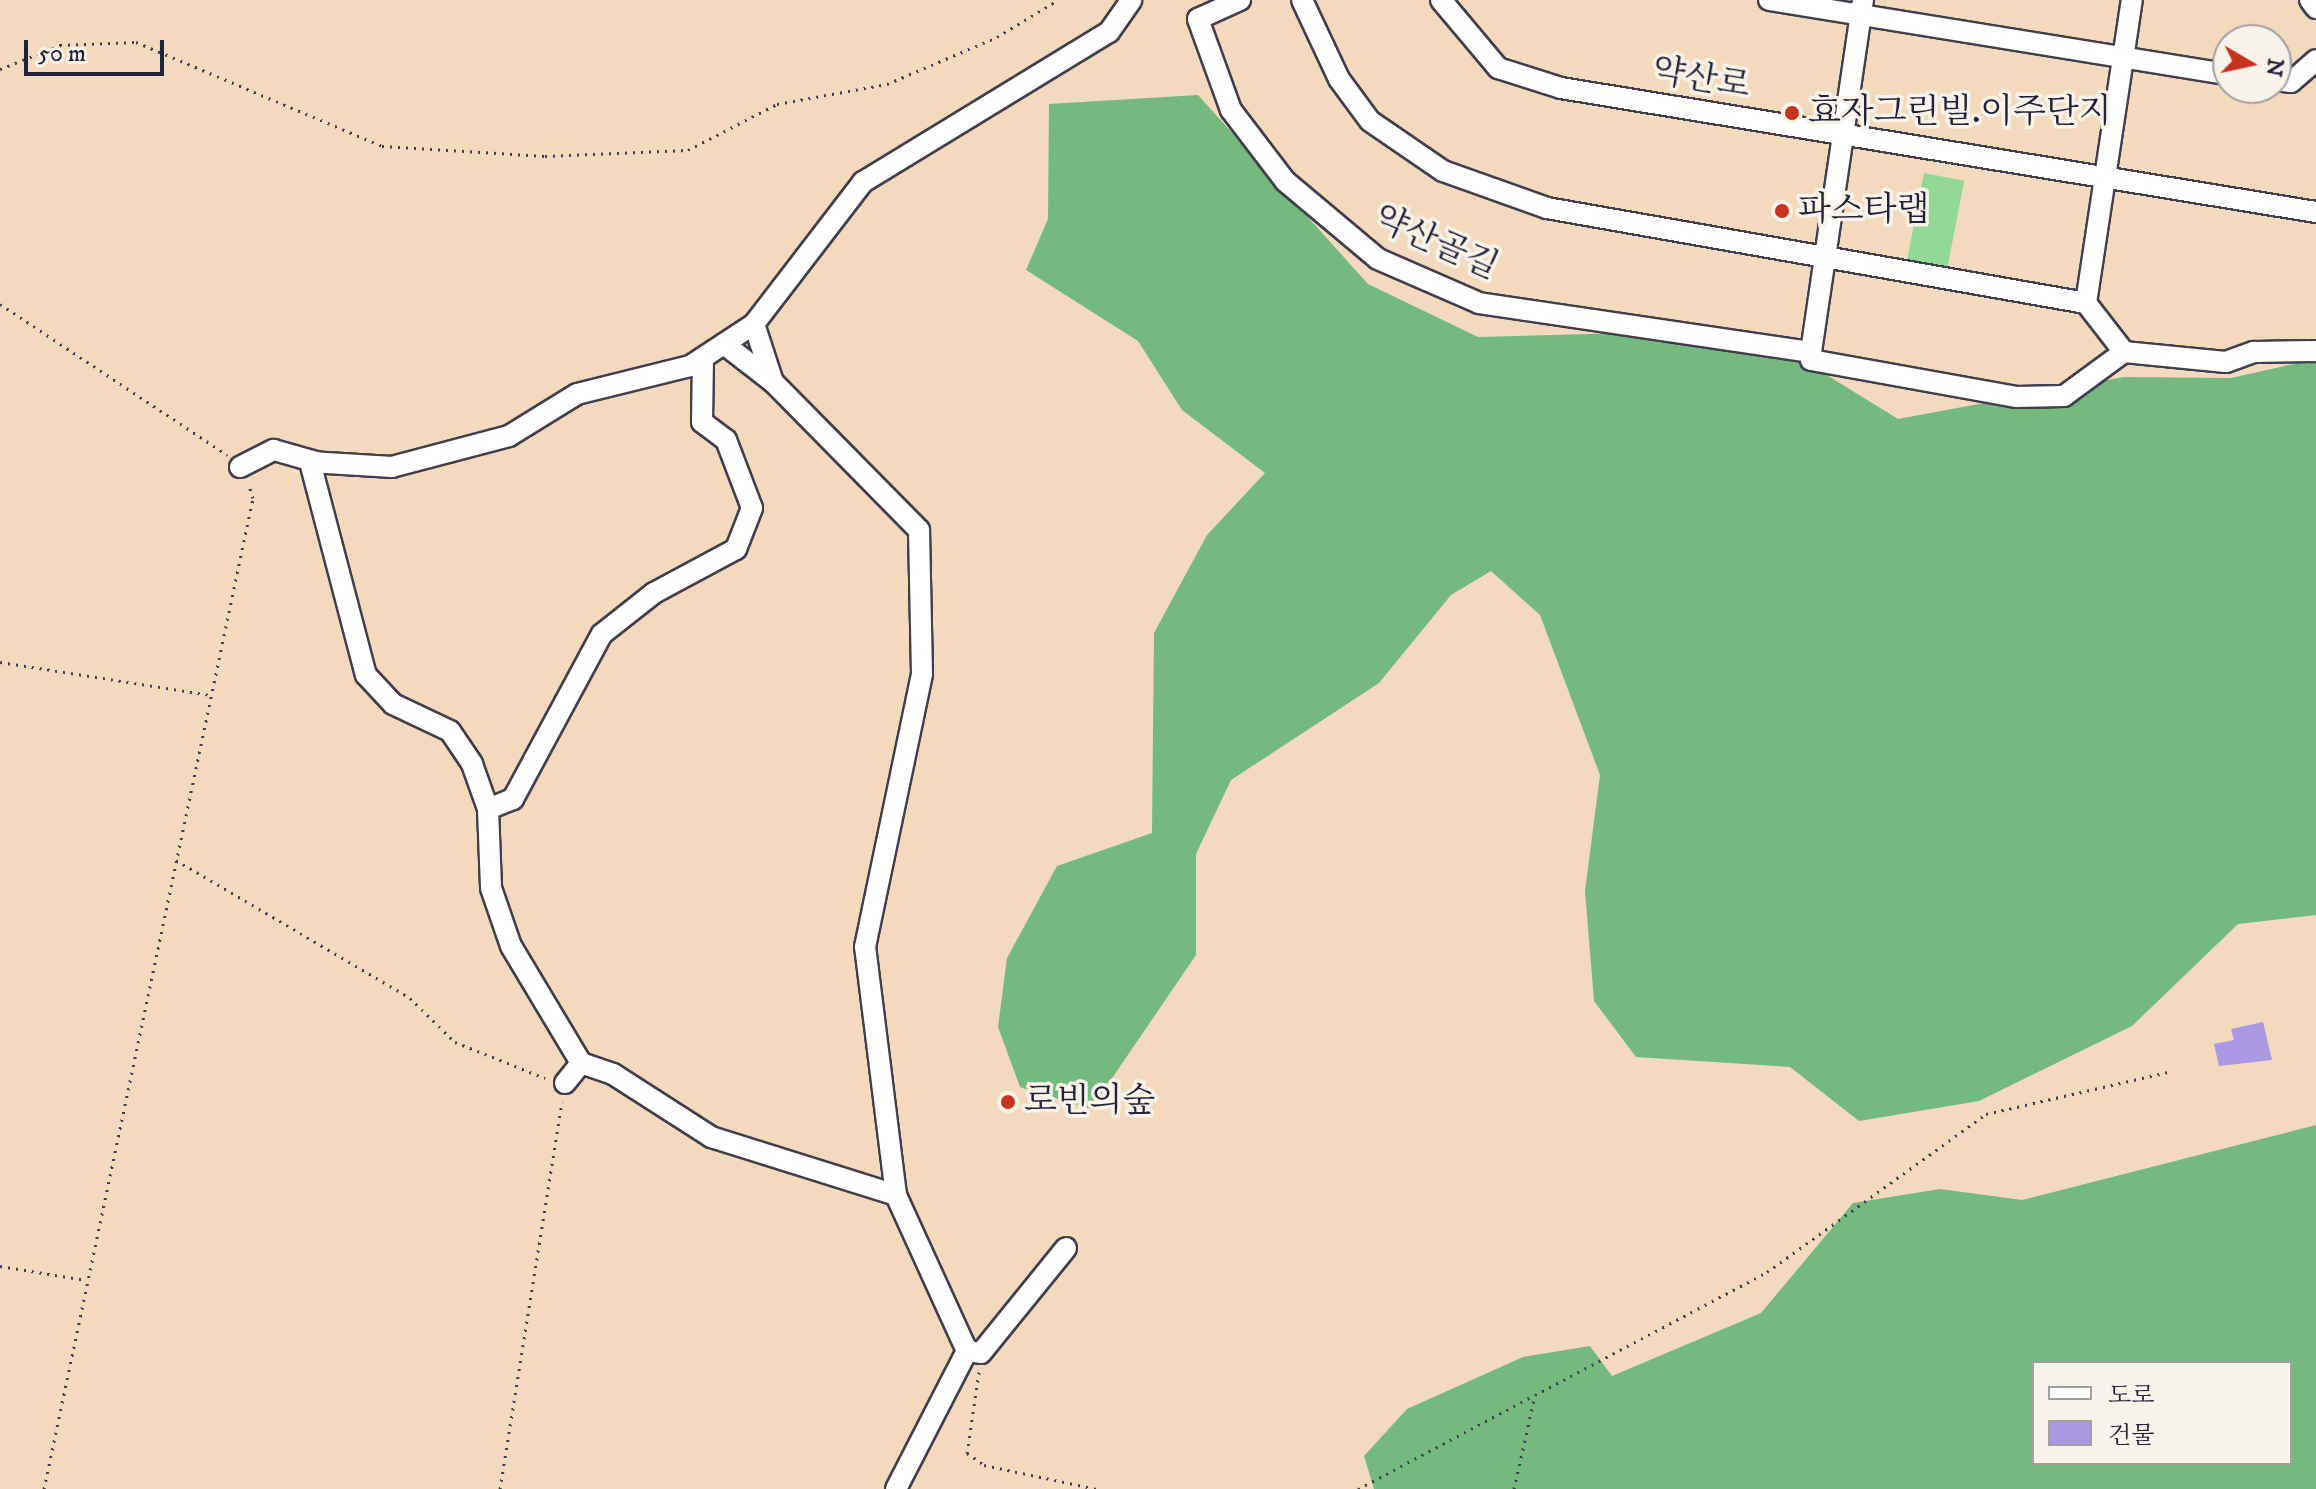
<!DOCTYPE html>
<html>
<head>
<meta charset="utf-8">
<style>
  body { margin:0 }
  #map { position:relative; width:2316px; height:1489px; overflow:hidden; background:#f3dabd; font-family:"IM FELL DW Pica","Noto Serif KR",serif }
  div>[style] { position:absolute }
  .green>* { inset:0; background:#91d994; transform-origin:0 0 }
  .forest>* { inset:0; background:#74b97e }
  .building>* { inset:0; background:#aa98e3 }
  .path>* { height:3px; margin-top:-1.5px; transform-origin:0; background:repeating-linear-gradient(90deg,#413e4e 0 2px,transparent 0 8px) }
  .roads { filter:drop-shadow(2px 0 #413e4e) drop-shadow(-2px 0 #413e4e) drop-shadow(0 2px #413e4e) drop-shadow(0 -2px #413e4e) }
  .minor>* { height:20px; margin:-10px; padding:0 10px; transform-origin:10px; border-radius:10px; background:#fff }
  .dots>* { width:22px; height:22px; translate:-50% -50%; box-sizing:border-box; border:4px solid #f7f3e8; border-radius:50% }
  span { translate:-50% -50%; white-space:nowrap; text-align:center; line-height:1.15; -webkit-text-stroke:7px #f7f3e8; paint-order:stroke }
  .street-label { font-size:34px; color:#22223b }
  .poi-label { font-size:34px; color:#22223b }
  .left { translate:0 -50%; text-align:left }
  .legend { position:absolute; left:2032px; top:1361px; width:260px; height:104px; box-sizing:border-box; background:#f7f3e8; border:2px solid #a29fa3; margin:0; padding:10px 14px; list-style:none; font-size:24px; color:#22223b }
  .legend li { display:flex; align-items:center; gap:16px; height:40px }
  .legend b { width:40px; border:2px solid #a29fa3 }
  .north { position:absolute; left:2212px; top:24px; width:80px; height:80px; box-sizing:border-box; background:#f7f3e8; border:2px solid #a29fa3; border-radius:50%; rotate:99deg; font-size:22px; font-weight:700; line-height:32px; text-align:center; color:#22223b }
  .north::after { content:''; display:block; margin:auto; width:28px; height:36px; background:#c8321e; clip-path:polygon(50% 0,100% 100%,50% 72%,0 100%) }
  .scale { position:absolute; left:24px; top:40px; width:140px; height:36px; box-sizing:border-box; border:4px solid #22223b; border-top:0; padding-left:10px; font-size:24px; line-height:28px; white-space:nowrap; color:#22223b; -webkit-text-stroke:6px #f7f3e8; paint-order:stroke }
</style>
</head>
<body>
<div id="map">
  <div class="green">
    <div style="left:1924px;top:173px;width:41px;height:93px;rotate:11deg"></div>
  </div>
  <div class="forest">
    <div style="clip-path:polygon(1198px 95px,1368px 284px,1478px 337px,1702px 331px,1809px 364px,1898px 419px,2124px 377px,2231px 378px,2316px 359px,2316px 915px,2238px 924px,2132px 1026px,1979px 1101px,1859px 1121px,1790px 1067px,1636px 1057px,1594px 1001px,1585px 891px,1600px 775px,1540px 615px,1491px 571px,1451px 595px,1379px 683px,1231px 780px,1196px 854px,1196px 955px,1091px 1109px,1020px 1087px,998px 1027px,1007px 958px,1057px 866px,1152px 833px,1154px 633px,1207px 535px,1265px 473px,1182px 410px,1138px 341px,1026px 270px,1048px 219px,1049px 104px)"></div>
    <div style="clip-path:polygon(evenodd,2316px 1125px,2316px 1489px,1374px 1489px,1364px 1456px,1407px 1409px,1523px 1357px,1590px 1346px,1612px 1376px,1761px 1313px,1853px 1203px,1940px 1189px,2022px 1200px,2316px 1125px,2290px 1363px,2290px 1463px,2034px 1463px,2034px 1363px,2290px 1363px)"></div>
  </div>
  <div class="building">
    <div style="clip-path:polygon(2263px 1022px,2272px 1060px,2219px 1066px,2214px 1044px,2234px 1040px,2231px 1029px)"></div>
  </div>
  <div class="path">
    <div style="left:0;top:69px;width:65px;rotate:-21.8deg"></div>
    <div style="left:60px;top:45px;width:76px;rotate:-2.3deg"></div>
    <div style="left:136px;top:42px;width:267px;rotate:22.9deg"></div>
    <div style="left:382px;top:146px;width:163px;rotate:3.5deg"></div>
    <div style="left:545px;top:156px;width:143px;rotate:-2.4deg"></div>
    <div style="left:688px;top:150px;width:100px;rotate:-27.3deg"></div>
    <div style="left:777px;top:104px;width:112px;rotate:-10.3deg"></div>
    <div style="left:887px;top:84px;width:120px;rotate:-23.1deg"></div>
    <div style="left:997px;top:37px;width:71px;rotate:-31.2deg"></div>
    <div style="left:0;top:304px;width:273px;rotate:33.6deg"></div>
    <div style="left:0;top:662px;width:214px;rotate:8.9deg"></div>
    <div style="left:176px;top:860px;width:272px;rotate:30.5deg"></div>
    <div style="left:410px;top:998px;width:63px;rotate:44.4deg"></div>
    <div style="left:455px;top:1042px;width:97px;rotate:21.8deg"></div>
    <div style="left:0;top:1266px;width:87px;rotate:9.2deg"></div>
    <div style="left:979px;top:1372px;width:82px;rotate:98.4deg"></div>
    <div style="left:967px;top:1453px;width:21px;rotate:35deg"></div>
    <div style="left:984px;top:1465px;width:116px;rotate:12deg"></div>
    <div style="left:44px;top:1489px;width:1013px;rotate:-78.09deg"></div>
    <div style="left:253px;top:498px;width:13px;rotate:-108deg"></div>
    <div style="left:500px;top:1489px;width:392px;rotate:-80.9deg"></div>
    <div style="left:1358px;top:1489px;width:200px;rotate:-28deg"></div>
    <div style="left:1514px;top:1489px;width:96px;rotate:-77.4deg"></div>
    <div style="left:1535px;top:1395px;width:263px;rotate:-27.9deg"></div>
    <div style="left:1767px;top:1272px;width:270px;rotate:-35.8deg"></div>
    <div style="left:1986px;top:1114px;width:187px;rotate:-13deg"></div>
  </div>
  <div class="roads">
    <div class="minor">
      <div style="left:1240px;top:0;width:46px;rotate:155.7deg"></div>
      <div style="left:1198px;top:19px;width:97px;rotate:70.1deg"></div>
      <div style="left:1231px;top:110px;width:89px;rotate:52.7deg"></div>
      <div style="left:1285px;top:181px;width:121px;rotate:40deg"></div>
      <div style="left:1378px;top:259px;width:110px;rotate:23.5deg"></div>
      <div style="left:1479px;top:303px;width:336px;rotate:8.4deg"></div>
      <div style="left:1811px;top:352px;width:356px;rotate:-81.6deg"></div>
      <div style="left:1302px;top:0;width:87px;rotate:64.9deg"></div>
      <div style="left:1339px;top:79px;width:52px;rotate:53.6deg"></div>
      <div style="left:1370px;top:121px;width:88px;rotate:34.4deg"></div>
      <div style="left:1443px;top:171px;width:110px;rotate:19.6deg"></div>
      <div style="left:1547px;top:208px;width:547px;rotate:10deg"></div>
      <div style="left:2086px;top:303px;width:62px;rotate:52.2deg"></div>
      <div style="left:1441px;top:0;width:89px;rotate:50deg"></div>
      <div style="left:1498px;top:68px;width:66px;rotate:17.6deg"></div>
      <div style="left:1561px;top:88px;width:765px;rotate:9.33deg"></div>
      <div style="left:1769px;top:0;width:465px;rotate:9.2deg"></div>
      <div style="left:2310px;top:0;width:10px;rotate:53deg"></div>
      <div style="left:2276px;top:80px;width:15px;rotate:8deg"></div>
      <div style="left:2291px;top:82px;width:33px;rotate:-41deg"></div>
      <div style="left:2086px;top:303px;width:306px;rotate:-81.4deg"></div>
      <div style="left:754px;top:324px;width:77px;rotate:146.7deg"></div>
      <div style="left:690px;top:366px;width:116px;rotate:166.1deg"></div>
      <div style="left:577px;top:394px;width:80px;rotate:148.3deg"></div>
      <div style="left:509px;top:436px;width:121px;rotate:165.2deg"></div>
      <div style="left:392px;top:467px;width:82px;rotate:-176.5deg"></div>
      <div style="left:310px;top:462px;width:220px;rotate:75.3deg"></div>
      <div style="left:366px;top:675px;width:40px;rotate:47deg"></div>
      <div style="left:393px;top:704px;width:63px;rotate:25.3deg"></div>
      <div style="left:450px;top:731px;width:40px;rotate:56deg"></div>
      <div style="left:472px;top:764px;width:48px;rotate:70.4deg"></div>
      <div style="left:488px;top:809px;width:79px;rotate:87.8deg"></div>
      <div style="left:491px;top:888px;width:61px;rotate:71deg"></div>
      <div style="left:511px;top:946px;width:136px;rotate:59.1deg"></div>
      <div style="left:581px;top:1063px;width:34px;rotate:19deg"></div>
      <div style="left:613px;top:1074px;width:117px;rotate:32.7deg"></div>
      <div style="left:711px;top:1137px;width:194px;rotate:17.4deg"></div>
      <div style="left:724px;top:344px;width:62px;rotate:37.8deg"></div>
      <div style="left:1811px;top:352px;width:8px;rotate:90deg"></div>
      <div style="left:1811px;top:360px;width:208px;rotate:10.2deg"></div>
      <div style="left:2016px;top:397px;width:48px;rotate:-1.2deg"></div>
      <div style="left:2064px;top:396px;width:74px;rotate:-36.3deg"></div>
      <div style="left:2124px;top:352px;width:102px;rotate:5.6deg"></div>
      <div style="left:2226px;top:362px;width:30px;rotate:-20deg"></div>
      <div style="left:2254px;top:352px;width:62px;rotate:-0.9deg"></div>
      <div style="left:240px;top:467px;width:38px;rotate:-27deg"></div>
      <div style="left:274px;top:450px;width:48px;rotate:15.8deg"></div>
      <div style="left:488px;top:809px;width:27px;rotate:-22deg"></div>
      <div style="left:513px;top:799px;width:187px;rotate:-61.7deg"></div>
      <div style="left:602px;top:634px;width:66px;rotate:-38.3deg"></div>
      <div style="left:654px;top:593px;width:93px;rotate:-28.2deg"></div>
      <div style="left:736px;top:549px;width:44px;rotate:-68.7deg"></div>
      <div style="left:752px;top:508px;width:73px;rotate:-110.9deg"></div>
      <div style="left:726px;top:440px;width:30px;rotate:-143deg"></div>
      <div style="left:702px;top:422px;width:64px;rotate:-89.1deg"></div>
      <div style="left:565px;top:1083px;width:26px;rotate:-51deg"></div>
      <div style="left:967px;top:1351px;width:14px;rotate:8deg"></div>
      <div style="left:981px;top:1353px;width:135px;rotate:-51deg"></div>
      <div style="left:896px;top:1489px;width:155px;rotate:-62.8deg"></div>
      <div style="left:967px;top:1351px;width:171px;rotate:-114.5deg"></div>
      <div style="left:896px;top:1195px;width:250px;rotate:-97.1deg"></div>
      <div style="left:865px;top:947px;width:279px;rotate:-78.2deg"></div>
      <div style="left:922px;top:674px;width:144px;rotate:-91.2deg"></div>
      <div style="left:919px;top:530px;width:208px;rotate:-134.6deg"></div>
      <div style="left:773px;top:382px;width:61px;rotate:-108.1deg"></div>
      <div style="left:754px;top:324px;width:179px;rotate:-52.5deg"></div>
      <div style="left:863px;top:182px;width:288px;rotate:-31.4deg"></div>
      <div style="left:1109px;top:32px;width:39px;rotate:-55deg"></div>
    </div>
  </div>
  <div class="dots">
    <div style="left:1792px;top:113px;background:#c8321e"></div>
    <div style="left:1782px;top:211px;background:#c8321e"></div>
    <div style="left:1008px;top:1102px;background:#c8321e"></div>
  </div>
  <div class="street-label">
    <span style="left:1701px;top:79px;rotate:10deg">약산로</span>
    <span style="left:1436px;top:243px;rotate:24deg">약산골길</span>
  </div>
  <div class="poi-label">
    <span class="left" style="left:1808px;top:113px">효자그린빌.이주단지</span>
    <span class="left" style="left:1798px;top:211px">파스타랩</span>
    <span class="left" style="left:1024px;top:1102px">로빈의숲</span>
  </div>
  <ul class="legend">
  <li><b style="height:10px;background:#fff"></b>도로</li>
  <li><b style="height:22px;background:#aa98e3"></b>건물</li>
  </ul>
  <div class="north">N</div>
  <div class="scale">50 m</div>
</div>
</body>
</html>
